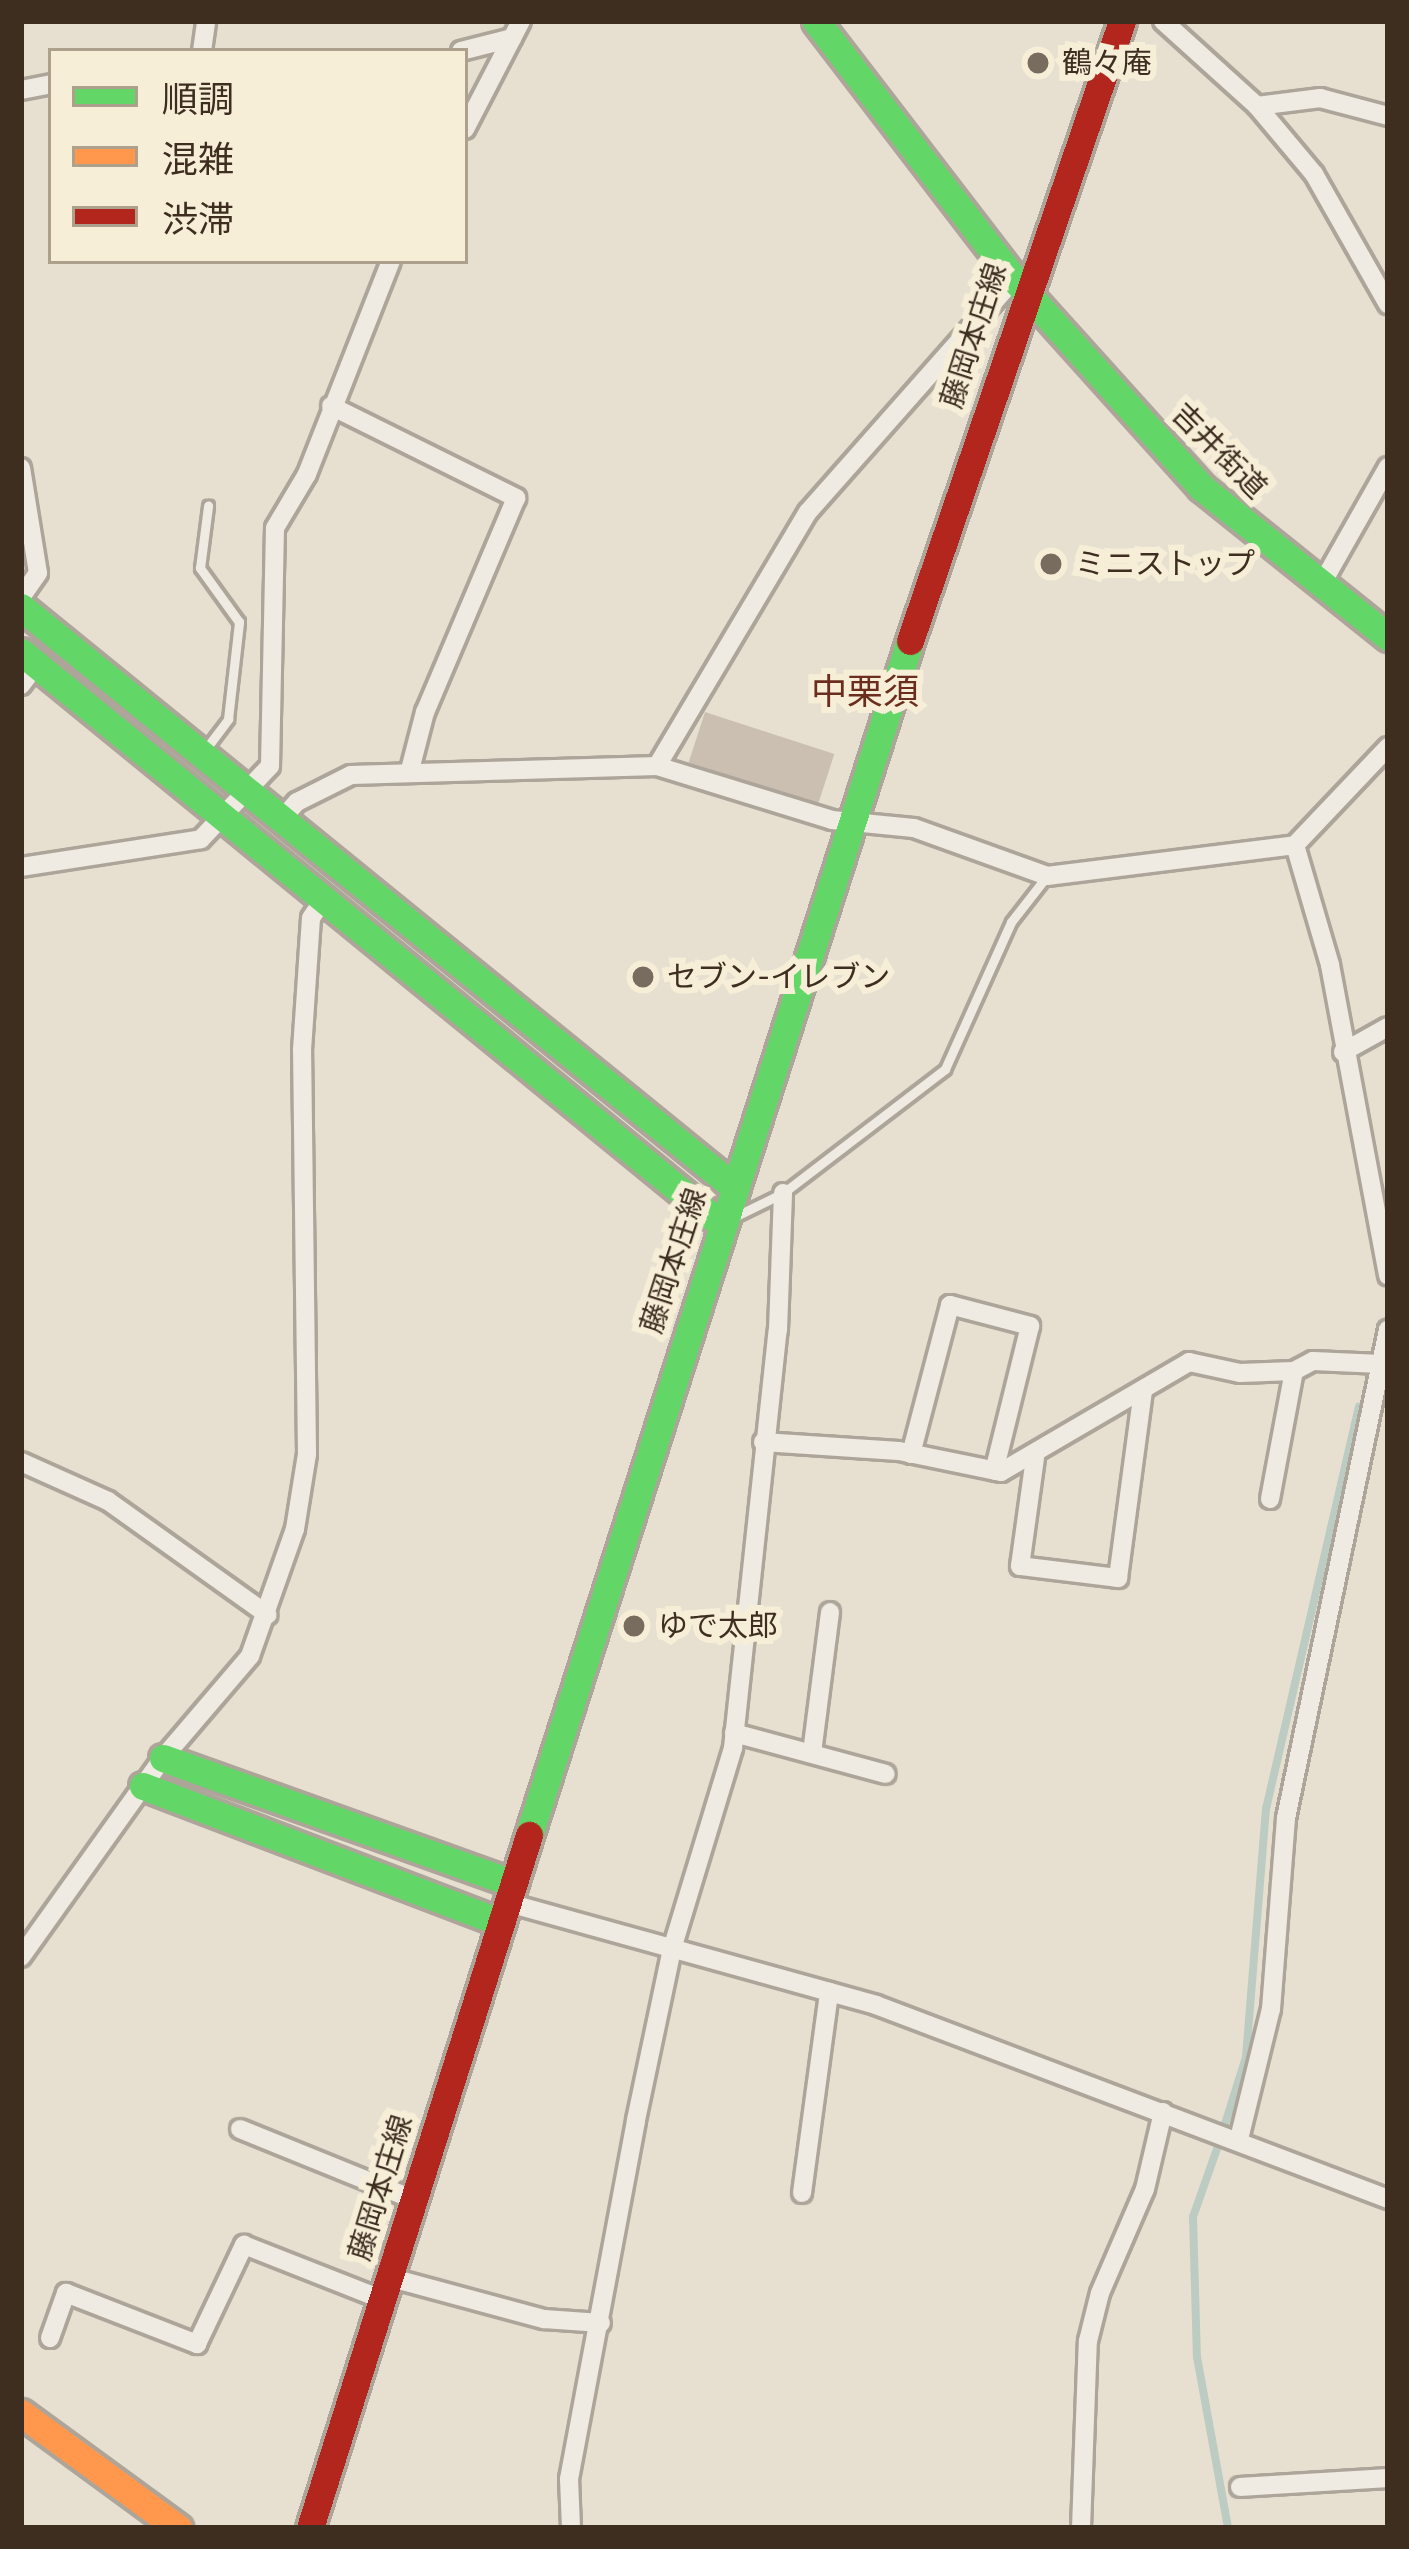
<!DOCTYPE html>
<html>
<head>
<meta charset="utf-8">
<style>
  body { margin:0 }
  #map { position:relative; width:1409px; height:2549px; overflow:hidden; background:#e7e0d1; font-family:"Roboto Serif","Noto Sans JP",serif }
  div>[style] { position:absolute }
  .stream>* { height:8px; margin:-4px; padding:0 4px; transform-origin:4px; border-radius:4px; background:#bcccc2 }
  .building>* { inset:0; background:#cbbfb2; transform-origin:0 0 }
  .roads { filter:drop-shadow(3px 0 #ada599) drop-shadow(-3px 0 #ada599) drop-shadow(0 3px #ada599) drop-shadow(0 -3px #ada599) }
  .lane>* { height:9px; margin:-4.5px; padding:0 4.5px; transform-origin:4.5px; border-radius:4.5px; background:#efebe3 }
  .street>* { height:18px; margin:-9px; padding:0 9px; transform-origin:9px; border-radius:9px; background:#efebe3 }
  .fast>* { height:27px; margin:-13.5px; padding:0 13.5px; transform-origin:13.5px; border-radius:13.5px; background:#63d668 }
  .slow>* { height:27px; margin:-13.5px; padding:0 13.5px; transform-origin:13.5px; border-radius:13.5px; background:#ff974d }
  .jam>* { height:27px; margin:-13.5px; padding:0 13.5px; transform-origin:13.5px; border-radius:13.5px; background:#b3261e }
  .dots>* { width:33px; height:33px; translate:-50% -50%; box-sizing:border-box; border:6px solid #f7eed8; border-radius:50% }
  span { translate:-50% -50%; white-space:nowrap; text-align:center; line-height:1.15; -webkit-text-stroke:12px #f7eed8; paint-order:stroke }
  .poi-label { font-size:30px; color:#3d2e20 }
  .left { translate:0 -50%; text-align:left }
  .street-label { font-size:30px; color:#3d2e20 }
  .quarter-label { font-size:36px; color:#6b2e1e }
  .frame { position:absolute; inset:0; border:24px solid #3d2e20; pointer-events:none }
  .legend { position:absolute; left:48px; top:48px; width:420px; height:216px; box-sizing:border-box; background:#f7eed8; border:3px solid #ada18e; margin:0; padding:15px 21px; list-style:none; font-size:36px; color:#3d2e20 }
  .legend li { display:flex; align-items:center; gap:24px; height:60px }
  .legend b { width:60px; border:3px solid #ada18e }
</style>
</head>
<body>
<div id="map">
  <div class="stream">
    <div style="left:1225px;top:2124px;width:70px;rotate:-72.6deg"></div>
    <div style="left:1246px;top:2057px;width:249px;rotate:-85.4deg"></div>
    <div style="left:1266px;top:1809px;width:413px;rotate:-77deg"></div>
    <div style="left:1219px;top:2143px;width:78px;rotate:109.4deg"></div>
    <div style="left:1193px;top:2217px;width:140px;rotate:88.4deg"></div>
    <div style="left:1197px;top:2357px;width:174px;rotate:79.7deg"></div>
  </div>
  <div class="building">
    <div style="left:705px;top:712px;width:136px;height:53px;rotate:18deg"></div>
  </div>
  <div class="roads">
    <div class="lane">
      <div style="left:205px;top:750px;width:39px;rotate:-53deg"></div>
      <div style="left:228px;top:719px;width:98px;rotate:-83.5deg"></div>
      <div style="left:239px;top:622px;width:67px;rotate:-125.8deg"></div>
      <div style="left:200px;top:568px;width:63px;rotate:-82.6deg"></div>
      <div style="left:732px;top:1218px;width:57px;rotate:-26.1deg"></div>
      <div style="left:783px;top:1193px;width:204px;rotate:-37.4deg"></div>
      <div style="left:945px;top:1069px;width:161px;rotate:-65.8deg"></div>
      <div style="left:1011px;top:922px;width:58px;rotate:-52deg"></div>
    </div>
    <div class="street">
      <div style="left:1163px;top:21px;width:127px;rotate:42.1deg"></div>
      <div style="left:1257px;top:106px;width:64px;rotate:-7.2deg"></div>
      <div style="left:1320px;top:98px;width:70px;rotate:14.8deg"></div>
      <div style="left:202px;top:51px;width:30px;rotate:-82deg"></div>
      <div style="left:461px;top:51px;width:53px;rotate:-14.3deg"></div>
      <div style="left:21px;top:90px;width:31px;rotate:-11deg"></div>
      <div style="left:1257px;top:106px;width:89px;rotate:50deg"></div>
      <div style="left:1314px;top:174px;width:150px;rotate:60.4deg"></div>
      <div style="left:465px;top:129px;width:122px;rotate:-62.6deg"></div>
      <div style="left:331px;top:406px;width:207px;rotate:26.4deg"></div>
      <div style="left:516px;top:498px;width:233px;rotate:113deg"></div>
      <div style="left:425px;top:712px;width:60px;rotate:104.5deg"></div>
      <div style="left:21px;top:468px;width:106px;rotate:80.8deg"></div>
      <div style="left:38px;top:573px;width:29px;rotate:125deg"></div>
      <div style="left:1320px;top:587px;width:138px;rotate:-60.5deg"></div>
      <div style="left:21px;top:685px;width:26px;rotate:-53deg"></div>
      <div style="left:657px;top:766px;width:295px;rotate:-59.3deg"></div>
      <div style="left:808px;top:512px;width:311px;rotate:-48.5deg"></div>
      <div style="left:282px;top:819px;width:23px;rotate:-49deg"></div>
      <div style="left:297px;top:802px;width:60px;rotate:-26.6deg"></div>
      <div style="left:351px;top:775px;width:306px;rotate:-1.7deg"></div>
      <div style="left:657px;top:766px;width:183px;rotate:17.1deg"></div>
      <div style="left:832px;top:820px;width:82px;rotate:5.6deg"></div>
      <div style="left:914px;top:828px;width:141px;rotate:19.8deg"></div>
      <div style="left:1047px;top:876px;width:250px;rotate:-7.1deg"></div>
      <div style="left:1295px;top:845px;width:135px;rotate:-46.5deg"></div>
      <div style="left:1295px;top:845px;width:125px;rotate:73.7deg"></div>
      <div style="left:1330px;top:965px;width:316px;rotate:79.4deg"></div>
      <div style="left:21px;top:867px;width:182px;rotate:-8.8deg"></div>
      <div style="left:201px;top:839px;width:100px;rotate:-46.6deg"></div>
      <div style="left:270px;top:766px;width:238px;rotate:-88.8deg"></div>
      <div style="left:275px;top:528px;width:63px;rotate:-59.3deg"></div>
      <div style="left:307px;top:474px;width:229px;rotate:-68.5deg"></div>
      <div style="left:1343px;top:1052px;width:51px;rotate:-29.1deg"></div>
      <div style="left:763px;top:1442px;width:136px;rotate:3.8deg"></div>
      <div style="left:899px;top:1451px;width:104px;rotate:11.6deg"></div>
      <div style="left:1001px;top:1472px;width:218px;rotate:-30.3deg"></div>
      <div style="left:1189px;top:1362px;width:52px;rotate:12.2deg"></div>
      <div style="left:1240px;top:1373px;width:54px;rotate:-2.1deg"></div>
      <div style="left:1294px;top:1371px;width:21px;rotate:-28deg"></div>
      <div style="left:1313px;top:1361px;width:68px;rotate:2.5deg"></div>
      <div style="left:911px;top:1454px;width:154px;rotate:-75.3deg"></div>
      <div style="left:950px;top:1305px;width:83px;rotate:14.7deg"></div>
      <div style="left:1030px;top:1326px;width:149px;rotate:103.9deg"></div>
      <div style="left:1035px;top:1458px;width:109px;rotate:97.9deg"></div>
      <div style="left:1020px;top:1566px;width:99px;rotate:7deg"></div>
      <div style="left:1118px;top:1578px;width:189px;rotate:-82.4deg"></div>
      <div style="left:21px;top:1462px;width:95px;rotate:24.1deg"></div>
      <div style="left:108px;top:1501px;width:196px;rotate:35.5deg"></div>
      <div style="left:1270px;top:1499px;width:130px;rotate:-79.4deg"></div>
      <div style="left:734px;top:1733px;width:157px;rotate:15.1deg"></div>
      <div style="left:812px;top:1753px;width:142px;rotate:-82.7deg"></div>
      <div style="left:505px;top:1902px;width:385px;rotate:15.5deg"></div>
      <div style="left:876px;top:2005px;width:548px;rotate:20.75deg"></div>
      <div style="left:21px;top:1957px;width:244px;rotate:-54.5deg"></div>
      <div style="left:163px;top:1758px;width:134px;rotate:-49.5deg"></div>
      <div style="left:250px;top:1656px;width:135px;rotate:-70.5deg"></div>
      <div style="left:295px;top:1529px;width:76px;rotate:-80.9deg"></div>
      <div style="left:307px;top:1454px;width:404px;rotate:-90.7deg"></div>
      <div style="left:302px;top:1050px;width:132px;rotate:-86.1deg"></div>
      <div style="left:311px;top:918px;width:23px;rotate:-56deg"></div>
      <div style="left:240px;top:2129px;width:186px;rotate:22.1deg"></div>
      <div style="left:1239px;top:2139px;width:134px;rotate:-76.2deg"></div>
      <div style="left:1271px;top:2009px;width:192px;rotate:-85.5deg"></div>
      <div style="left:1286px;top:1818px;width:499px;rotate:-78.2deg"></div>
      <div style="left:802px;top:2193px;width:203px;rotate:-82.3deg"></div>
      <div style="left:388px;top:2277px;width:162px;rotate:15.1deg"></div>
      <div style="left:544px;top:2319px;width:57px;rotate:4deg"></div>
      <div style="left:50px;top:2338px;width:48px;rotate:-70.4deg"></div>
      <div style="left:66px;top:2293px;width:141px;rotate:21.3deg"></div>
      <div style="left:197px;top:2344px;width:110px;rotate:-64.6deg"></div>
      <div style="left:244px;top:2245px;width:147px;rotate:21.5deg"></div>
      <div style="left:1240px;top:2487px;width:148px;rotate:-3.5deg"></div>
      <div style="left:571px;top:2528px;width:49px;rotate:-92.3deg"></div>
      <div style="left:569px;top:2479px;width:365px;rotate:-79.4deg"></div>
      <div style="left:636px;top:2120px;width:175px;rotate:-78.1deg"></div>
      <div style="left:672px;top:1949px;width:210px;rotate:-73.1deg"></div>
      <div style="left:733px;top:1748px;width:420px;rotate:-83.9deg"></div>
      <div style="left:778px;top:1330px;width:137px;rotate:-87.9deg"></div>
      <div style="left:1081px;top:2528px;width:187px;rotate:-87.9deg"></div>
      <div style="left:1088px;top:2341px;width:49px;rotate:-76deg"></div>
      <div style="left:1100px;top:2293px;width:113px;rotate:-66.6deg"></div>
      <div style="left:1145px;top:2189px;width:79px;rotate:-76.8deg"></div>
    </div>
    <div class="fast">
      <div style="left:816px;top:21px;width:325px;rotate:52.5deg"></div>
      <div style="left:1014px;top:279px;width:280px;rotate:48deg"></div>
      <div style="left:1201px;top:487px;width:240px;rotate:38.7deg"></div>
      <div style="left:21px;top:607px;width:918px;rotate:39.12deg"></div>
      <div style="left:21px;top:652px;width:904px;rotate:39.25deg"></div>
      <div style="left:163px;top:1758px;width:371px;rotate:19.7deg"></div>
      <div style="left:143px;top:1786px;width:381px;rotate:20.9deg"></div>
      <div style="left:529px;top:1835px;width:1253px;rotate:-72.3deg"></div>
    </div>
    <div class="slow">
      <div style="left:21px;top:2413px;width:195px;rotate:36.2deg"></div>
    </div>
    <div class="jam">
      <div style="left:910px;top:641px;width:655px;rotate:-71.12deg"></div>
      <div style="left:310px;top:2528px;width:727px;rotate:-72.46deg"></div>
    </div>
  </div>
  <div class="dots">
    <div style="left:1038px;top:63px;background:#786c5e"></div>
    <div style="left:1051px;top:564px;background:#786c5e"></div>
    <div style="left:643px;top:977px;background:#786c5e"></div>
    <div style="left:634px;top:1626px;background:#786c5e"></div>
  </div>
  <div class="poi-label">
    <span class="left" style="left:1062px;top:63px">鶴々庵</span>
    <span class="left" style="left:1075px;top:564px">ミニストップ</span>
    <span class="left" style="left:667px;top:977px">セブン-イレブン</span>
    <span class="left" style="left:658px;top:1626px">ゆで太郎</span>
  </div>
  <div class="street-label">
    <span style="left:974px;top:336px;rotate:-72deg">藤岡本庄線</span>
    <span style="left:1219px;top:451px;rotate:45deg">吉井街道</span>
    <span style="left:674px;top:1261px;rotate:-72deg">藤岡本庄線</span>
    <span style="left:381px;top:2188px;rotate:-73deg">藤岡本庄線</span>
  </div>
  <div class="quarter-label">
    <span style="left:865px;top:693px">中栗須</span>
  </div>
  <div class="frame"></div>
  <ul class="legend">
  <li><b style="height:15px;background:#63d668"></b>順調</li>
  <li><b style="height:15px;background:#ff974d"></b>混雑</li>
  <li><b style="height:15px;background:#b3261e"></b>渋滞</li>
  </ul>
</div>
</body>
</html>
